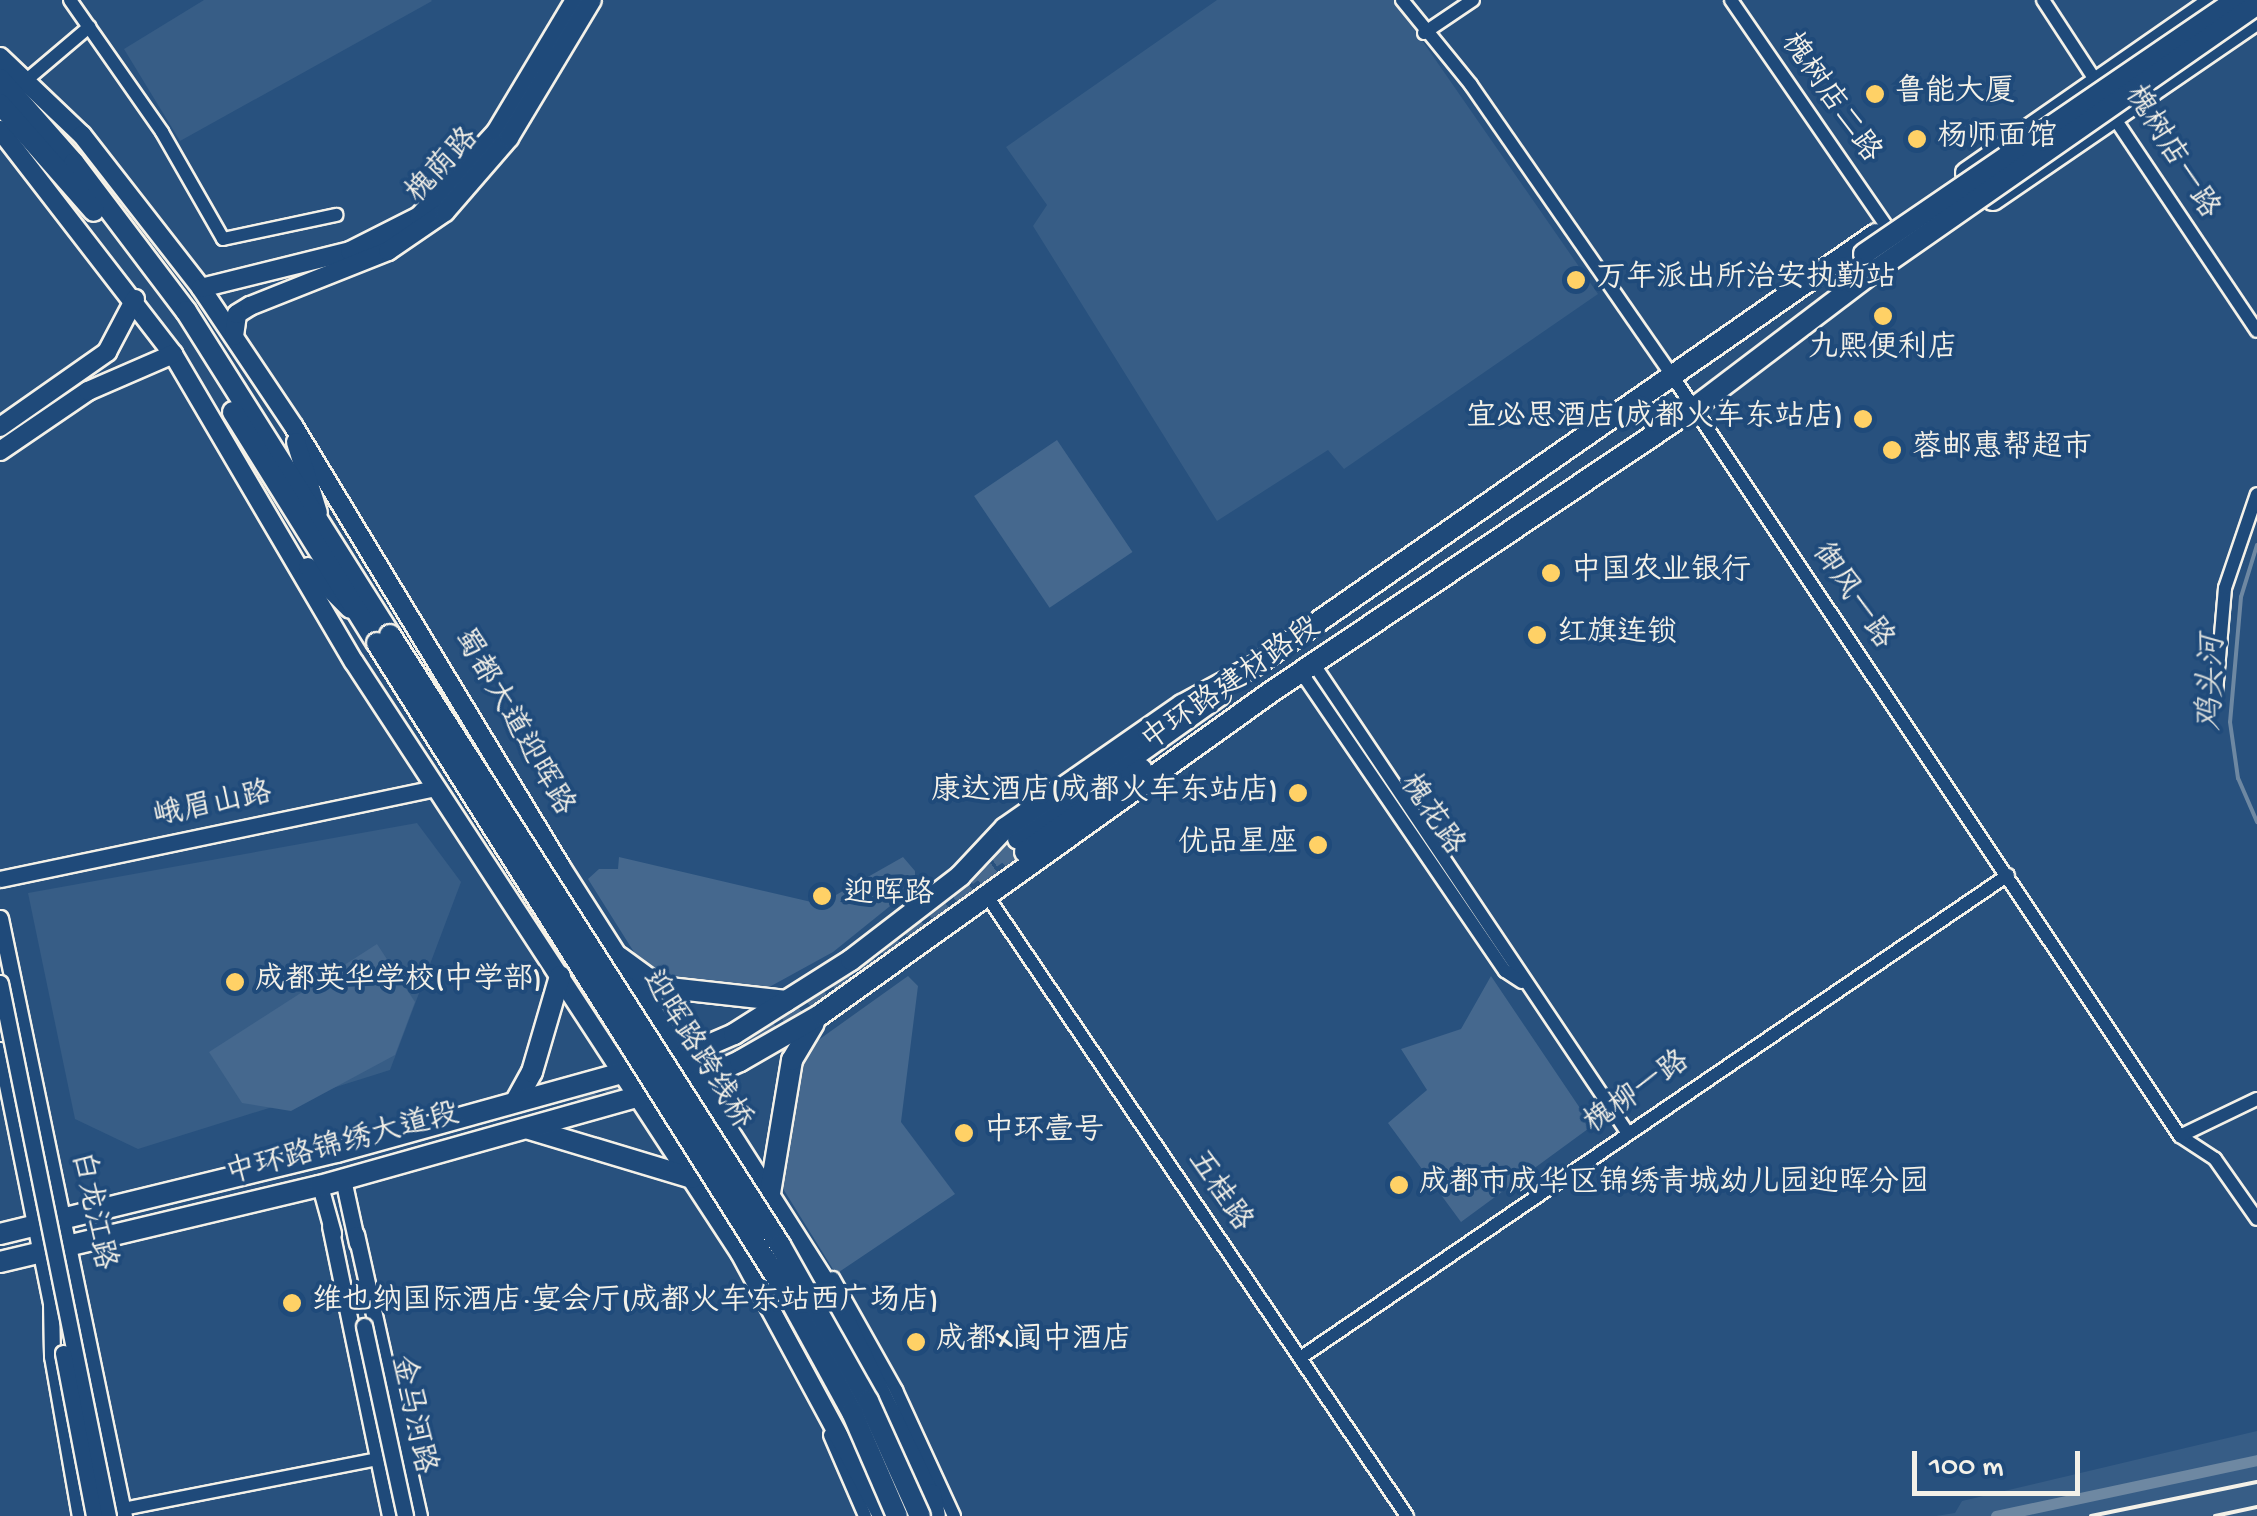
<!DOCTYPE html>
<html>
<head>
<meta charset="utf-8">
<style>
  body { margin:0 }
  #map { position:relative; width:2257px; height:1516px; overflow:hidden; background:#28517e; font-family:"Gochi Hand","LXGW WenKai TC",sans-serif }
  div>[style] { position:absolute }
  .built>* { inset:0; background:#375d86 }
  .green>* { inset:0; background:#45688e; transform-origin:0 0 }
  .stream>* { height:4px; margin:-2px; padding:0 2px; transform-origin:2px; border-radius:2px; background:#6e88a2 }
  .canal>* { height:11px; margin:-5.5px; padding:0 5.5px; transform-origin:5.5px; border-radius:5.5px; background:#6e88a2 }
  .primary-tunnel>* { height:20px; margin-top:-10px; transform-origin:0; background:repeating-linear-gradient(90deg,#47698e 0 20px,transparent 0 30px) }
  .roads { filter:drop-shadow(2px 0 #f4f1e8) drop-shadow(-2px 0 #f4f1e8) drop-shadow(0 2px #f4f1e8) drop-shadow(0 -2px #f4f1e8) }
  .minor>* { height:12px; margin:-6px; padding:0 6px; transform-origin:6px; border-radius:6px; background:#1f4a7a }
  .tertiary>* { height:15px; margin:-7.5px; padding:0 7.5px; transform-origin:7.5px; border-radius:7.5px; background:#1f4a7a }
  .secondary>* { height:18px; margin:-9px; padding:0 9px; transform-origin:9px; border-radius:9px; background:#1f4a7a }
  .primary>* { height:20px; margin:-10px; padding:0 10px; transform-origin:10px; border-radius:10px; background:#1f4a7a }
  .trunk>* { height:20px; margin:-10px; padding:0 10px; transform-origin:10px; border-radius:10px; background:#1f4a7a }
  .rail>* { height:4px; margin:-2px; padding:0 2px; transform-origin:2px; border-radius:2px; background:#f4f1e8 }
  .bridges { filter:drop-shadow(2px 0 #f4f1e8) drop-shadow(-2px 0 #f4f1e8) drop-shadow(0 2px #f4f1e8) drop-shadow(0 -2px #f4f1e8) }
  .tertiary-bridge>* { height:15px; margin:-7.5px; padding:0 7.5px; transform-origin:7.5px; border-radius:7.5px; background:#1f4a7a }
  .primary-bridge>* { height:20px; margin:-10px; padding:0 10px; transform-origin:10px; border-radius:10px; background:#1f4a7a }
  .trunk-bridge>* { height:20px; margin:-10px; padding:0 10px; transform-origin:10px; border-radius:10px; background:#1f4a7a }
  .dots>* { width:28px; height:28px; translate:-50% -50%; box-sizing:border-box; border:5px solid #1f4a7a; border-radius:50% }
  span { translate:-50% -50%; white-space:nowrap; text-align:center; line-height:1.15; -webkit-text-stroke:8px #1f4a7a; paint-order:stroke }
  .poi-label { font-size:30px; color:#f4f1e8 }
  .left { translate:0 -50%; text-align:left }
  .right { translate:-100% -50%; text-align:right }
  .street-label { font-size:30px; color:#f4f1e8 }
  .water-label { font-size:32px; color:#d9dcda; font-style:italic }
  .scale { position:absolute; left:1912px; top:1451px; width:168px; height:45px; box-sizing:border-box; border:5px solid #f4f1e8; border-top:0; padding-left:12px; font-size:30px; line-height:35px; white-space:nowrap; color:#f4f1e8; -webkit-text-stroke:8px #1f4a7a; paint-order:stroke }
</style>
</head>
<body>
<div id="map">
  <div class="built">
    <div style="clip-path:polygon(204px 0,431px 0,432px 1px,180px 141px,124px 49px)"></div>
    <div style="clip-path:polygon(1217px 0,1394px 0,1598px 294px,1344px 469px,1328px 450px,1217px 521px,1033px 226px,1047px 205px,1006px 147px)"></div>
    <div style="clip-path:polygon(417px 823px,461px 882px,390px 1070px,138px 1149px,75px 1119px,28px 893px)"></div>
    <div style="clip-path:polygon(2257px 1431px,2257px 1516px,1936px 1516px,1955px 1513px,1962px 1501px)"></div>
  </div>
  <div class="green">
    <div style="left:1057px;top:440px;width:135px;height:100px;rotate:56deg"></div>
    <div style="clip-path:polygon(619px 857px,820px 904px,903px 857px,915px 871px,915px 886px,833px 952px,762px 991px,660px 979px,644px 968px,588px 879px,599px 869px,618px 869px)"></div>
    <div style="clip-path:polygon(377px 944px,415px 1002px,395px 1055px,291px 1111px,242px 1103px,209px 1052px)"></div>
    <div style="clip-path:polygon(908px 976px,918px 986px,901px 1122px,955px 1194px,836px 1274px,782px 1187px,800px 1063px,810px 1046px)"></div>
    <div style="clip-path:polygon(1491px 976px,1592px 1126px,1461px 1222px,1388px 1123px,1427px 1090px,1401px 1049px,1461px 1029px)"></div>
  </div>
  <div class="stream">
    <div style="left:2257px;top:545px;width:54px;rotate:107.1deg"></div>
    <div style="left:2241px;top:597px;width:125px;rotate:95deg"></div>
    <div style="left:2230px;top:722px;width:57px;rotate:81.9deg"></div>
    <div style="left:2238px;top:778px;width:48px;rotate:66.6deg"></div>
  </div>
  <div class="canal">
    <div style="left:1996px;top:1516px;width:267px;rotate:-12.1deg"></div>
  </div>
  <div class="primary-tunnel">
    <div style="left:967px;top:876px;width:63px;rotate:-36deg"></div>
    <div style="left:578px;top:1104px;width:192px;rotate:-21.1deg"></div>
    <div style="left:757px;top:1035px;width:325px;rotate:-34.3deg"></div>
  </div>
  <div class="roads">
    <div class="minor">
      <div style="left:70px;top:0;width:161px;rotate:55.1deg"></div>
      <div style="left:162px;top:132px;width:123px;rotate:60.3deg"></div>
      <div style="left:223px;top:239px;width:116px;rotate:-12deg"></div>
      <div style="left:1402px;top:0;width:109px;rotate:50.9deg"></div>
      <div style="left:1471px;top:85px;width:355px;rotate:55.3deg"></div>
      <div style="left:1673px;top:377px;width:913px;rotate:56.26deg"></div>
      <div style="left:2180px;top:1136px;width:42px;rotate:33.3deg"></div>
      <div style="left:2215px;top:1159px;width:73px;rotate:55deg"></div>
      <div style="left:1731px;top:0;width:275px;rotate:55.5deg"></div>
      <div style="left:2043px;top:0;width:103px;rotate:56.9deg"></div>
      <div style="left:1424px;top:33px;width:59px;rotate:-34deg"></div>
      <div style="left:23px;top:83px;width:87px;rotate:-40.3deg"></div>
      <div style="left:2111px;top:113px;width:262px;rotate:56.2deg"></div>
      <div style="left:1313px;top:663px;width:564px;rotate:56.2deg"></div>
      <div style="left:1301px;top:672px;width:362px;rotate:55.7deg"></div>
      <div style="left:1505px;top:971px;width:20px;rotate:33deg"></div>
      <div style="left:2216px;top:693px;width:105px;rotate:-85.1deg"></div>
      <div style="left:2225px;top:588px;width:99px;rotate:-71.2deg"></div>
      <div style="left:987px;top:896px;width:749px;rotate:55.89deg"></div>
      <div style="left:2180px;top:1136px;width:85px;rotate:-25.7deg"></div>
      <div style="left:833px;top:1278px;width:129px;rotate:60.6deg"></div>
      <div style="left:896px;top:1390px;width:139px;rotate:65.3deg"></div>
      <div style="left:1300px;top:1358px;width:857px;rotate:-34.3deg"></div>
      <div style="left:830px;top:1435px;width:88px;rotate:66.6deg"></div>
      <div style="left:113px;top:1511px;width:280px;rotate:-11.1deg"></div>
    </div>
    <div class="tertiary">
      <div style="left:0;top:879px;width:445px;rotate:-11.8deg"></div>
      <div style="left:0;top:918px;width:611px;rotate:78.29deg"></div>
      <div style="left:0;top:1050px;width:258px;rotate:78.6deg"></div>
      <div style="left:51px;top:1303px;width:53px;rotate:88.9deg"></div>
      <div style="left:52px;top:1356px;width:162px;rotate:80.1deg"></div>
      <div style="left:343px;top:1179px;width:66px;rotate:77.7deg"></div>
      <div style="left:320px;top:1186px;width:49px;rotate:74.5deg"></div>
      <div style="left:330px;top:1226px;width:296px;rotate:78.3deg"></div>
      <div style="left:356px;top:1234px;width:289px;rotate:77.4deg"></div>
    </div>
    <div class="secondary">
      <div style="left:0;top:57px;width:113px;rotate:43.6deg"></div>
      <div style="left:82px;top:135px;width:194px;rotate:52.1deg"></div>
      <div style="left:201px;top:288px;width:167px;rotate:56.2deg"></div>
      <div style="left:294px;top:427px;width:515px;rotate:58.75deg"></div>
      <div style="left:561px;top:867px;width:504px;rotate:57.48deg"></div>
      <div style="left:832px;top:1292px;width:236px;rotate:64.1deg"></div>
      <div style="left:0;top:130px;width:283px;rotate:52.3deg"></div>
      <div style="left:173px;top:354px;width:357px;rotate:59.6deg"></div>
      <div style="left:354px;top:662px;width:706px;rotate:56.85deg"></div>
      <div style="left:740px;top:1253px;width:299px;rotate:61.6deg"></div>
      <div style="left:201px;top:288px;width:154px;rotate:-13.9deg"></div>
      <div style="left:350px;top:251px;width:77px;rotate:-26.9deg"></div>
      <div style="left:419px;top:216px;width:114px;rotate:-47.5deg"></div>
      <div style="left:496px;top:132px;width:154px;rotate:-59.1deg"></div>
      <div style="left:234px;top:336px;width:22px;rotate:-82deg"></div>
      <div style="left:237px;top:314px;width:15px;rotate:-32deg"></div>
      <div style="left:250px;top:306px;width:149px;rotate:-21.7deg"></div>
      <div style="left:388px;top:251px;width:69px;rotate:-34.4deg"></div>
      <div style="left:445px;top:212px;width:98px;rotate:-49.1deg"></div>
      <div style="left:509px;top:138px;width:161px;rotate:-59deg"></div>
      <div style="left:0;top:427px;width:131px;rotate:-35deg"></div>
      <div style="left:107px;top:352px;width:60px;rotate:-62.2deg"></div>
      <div style="left:296px;top:442px;width:74px;rotate:72.8deg"></div>
      <div style="left:0;top:451px;width:107px;rotate:-34.3deg"></div>
      <div style="left:88px;top:391px;width:93px;rotate:-23.5deg"></div>
      <div style="left:308px;top:567px;width:59px;rotate:45deg"></div>
    </div>
    <div class="primary">
      <div style="left:1966px;top:173px;width:303px;rotate:-34.8deg"></div>
      <div style="left:1993px;top:200px;width:320px;rotate:-34.4deg"></div>
      <div style="left:1018px;top:839px;width:248px;rotate:-35.5deg"></div>
      <div style="left:1025px;top:852px;width:143px;rotate:-35.4deg"></div>
      <div style="left:619px;top:957px;width:51px;rotate:36.2deg"></div>
      <div style="left:660px;top:987px;width:127px;rotate:6.3deg"></div>
      <div style="left:517px;top:1099px;width:31px;rotate:-61deg"></div>
      <div style="left:532px;top:1072px;width:100px;rotate:-73.7deg"></div>
      <div style="left:529px;top:1129px;width:170px;rotate:16.7deg"></div>
      <div style="left:770px;top:1193px;width:135px;rotate:-80.6deg"></div>
      <div style="left:792px;top:1060px;width:43px;rotate:-59.3deg"></div>
      <div style="left:0;top:1234px;width:347px;rotate:-13.7deg"></div>
      <div style="left:337px;top:1152px;width:359px;rotate:-15.5deg"></div>
      <div style="left:683px;top:1056px;width:56px;rotate:-23.3deg"></div>
      <div style="left:734px;top:1034px;width:138px;rotate:-32.3deg"></div>
      <div style="left:851px;top:960px;width:138px;rotate:-37.6deg"></div>
      <div style="left:960px;top:876px;width:66px;rotate:-46.8deg"></div>
      <div style="left:1005px;top:828px;width:216px;rotate:-34.8deg"></div>
      <div style="left:1182px;top:705px;width:84px;rotate:-28.4deg"></div>
      <div style="left:1256px;top:665px;width:755px;rotate:-34.81deg"></div>
      <div style="left:0;top:1262px;width:329px;rotate:-13.4deg"></div>
      <div style="left:320px;top:1186px;width:393px;rotate:-15.7deg"></div>
      <div style="left:698px;top:1080px;width:46px;rotate:-24.3deg"></div>
      <div style="left:740px;top:1061px;width:92px;rotate:-29.9deg"></div>
      <div style="left:820px;top:1015px;width:558px;rotate:-35.6deg"></div>
      <div style="left:1274px;top:690px;width:506px;rotate:-33.88deg"></div>
      <div style="left:1694px;top:408px;width:228px;rotate:-37.2deg"></div>
    </div>
    <div class="trunk">
      <div style="left:0;top:79px;width:112px;rotate:48.6deg"></div>
      <div style="left:74px;top:163px;width:186px;rotate:52.9deg"></div>
      <div style="left:186px;top:311px;width:383px;rotate:57.8deg"></div>
      <div style="left:0;top:104px;width:142px;rotate:48.7deg"></div>
      <div style="left:233px;top:412px;width:272px;rotate:58.1deg"></div>
      <div style="left:931px;top:1494px;width:22px;rotate:80deg"></div>
      <div style="left:882px;top:1515px;width:1px;rotate:90deg"></div>
    </div>
  </div>
  <div class="rail">
    <div style="left:2091px;top:1516px;width:169px;rotate:-11.6deg"></div>
    <div style="left:2215px;top:1516px;width:43px;rotate:-12.1deg"></div>
  </div>
  <div class="bridges">
    <div class="tertiary-bridge">
      <div style="left:0;top:983px;width:544px;rotate:78.55deg"></div>
      <div style="left:364px;top:1326px;width:194px;rotate:77.8deg"></div>
      <div style="left:63px;top:1353px;width:166px;rotate:79.2deg"></div>
    </div>
    <div class="primary-bridge">
      <div style="left:1864px;top:254px;width:451px;rotate:-34.3deg"></div>
      <div style="left:1876px;top:270px;width:465px;rotate:-34.9deg"></div>
    </div>
    <div class="trunk-bridge">
      <div style="left:390px;top:635px;width:724px;rotate:57.41deg"></div>
      <div style="left:780px;top:1245px;width:179px;rotate:60.6deg"></div>
      <div style="left:868px;top:1401px;width:126px;rotate:65.7deg"></div>
      <div style="left:377px;top:643px;width:769px;rotate:57.8deg"></div>
      <div style="left:787px;top:1294px;width:135px;rotate:61.2deg"></div>
      <div style="left:852px;top:1412px;width:113px;rotate:66.6deg"></div>
    </div>
  </div>
  <div class="dots">
    <div style="left:1875px;top:94px;background:#ffd166"></div>
    <div style="left:1917px;top:139px;background:#ffd166"></div>
    <div style="left:1576px;top:280px;background:#ffd166"></div>
    <div style="left:1883px;top:316px;background:#ffd166"></div>
    <div style="left:1863px;top:419px;background:#ffd166"></div>
    <div style="left:1892px;top:450px;background:#ffd166"></div>
    <div style="left:1551px;top:573px;background:#ffd166"></div>
    <div style="left:1537px;top:635px;background:#ffd166"></div>
    <div style="left:1298px;top:793px;background:#ffd166"></div>
    <div style="left:1318px;top:845px;background:#ffd166"></div>
    <div style="left:822px;top:896px;background:#ffd166"></div>
    <div style="left:235px;top:982px;background:#ffd166"></div>
    <div style="left:964px;top:1133px;background:#ffd166"></div>
    <div style="left:1399px;top:1185px;background:#ffd166"></div>
    <div style="left:292px;top:1303px;background:#ffd166"></div>
    <div style="left:916px;top:1342px;background:#ffd166"></div>
  </div>
  <div class="poi-label">
    <span class="left" style="left:1895px;top:94px">鲁能大厦</span>
    <span class="left" style="left:1937px;top:139px">杨师面馆</span>
    <span class="left" style="left:1596px;top:280px">万年派出所治安执勤站</span>
    <span style="left:1883px;top:350px">九熙便利店</span>
    <span class="right" style="left:1843px;top:419px">宜必思酒店(成都火车东站店)</span>
    <span class="left" style="left:1912px;top:450px">蓉邮惠帮超市</span>
    <span class="left" style="left:1571px;top:573px">中国农业银行</span>
    <span class="left" style="left:1557px;top:635px">红旗连锁</span>
    <span class="right" style="left:1278px;top:793px">康达酒店(成都火车东站店)</span>
    <span class="right" style="left:1298px;top:845px">优品星座</span>
    <span class="left" style="left:844px;top:896px">迎晖路</span>
    <span class="left" style="left:255px;top:982px">成都英华学校(中学部)</span>
    <span class="left" style="left:984px;top:1133px">中环壹号</span>
    <span class="left" style="left:1419px;top:1185px">成都市成华区锦绣青城幼儿园迎晖分园</span>
    <span class="left" style="left:312px;top:1303px">维也纳国际酒店·宴会厅(成都火车东站西广场店)</span>
    <span class="left" style="left:936px;top:1342px">成都X阆中酒店</span>
  </div>
  <div class="street-label">
    <span style="left:1829px;top:99px;rotate:55deg">槐树店二路</span>
    <span style="left:2170px;top:153px;rotate:58deg">槐树店一路</span>
    <span style="left:444px;top:167px;rotate:-47deg">槐荫路</span>
    <span style="left:1851px;top:597px;rotate:56deg">御风一路</span>
    <span style="left:1232px;top:686px;rotate:-35deg">中环路建材路段</span>
    <span style="left:512px;top:723px;rotate:60deg">蜀都大道迎晖路</span>
    <span style="left:213px;top:807px;rotate:-12deg">峨眉山路</span>
    <span style="left:1430px;top:816px;rotate:56deg">槐花路</span>
    <span style="left:695px;top:1051px;rotate:58deg">迎晖路跨线桥</span>
    <span style="left:1638px;top:1094px;rotate:-35deg">槐柳一路</span>
    <span style="left:343px;top:1146px;rotate:-15deg">中环路锦绣大道段</span>
    <span style="left:1218px;top:1192px;rotate:56deg">五桂路</span>
    <span style="left:91px;top:1211px;rotate:78deg">白龙江路</span>
    <span style="left:411px;top:1415px;rotate:78deg">金马河路</span>
  </div>
  <div class="water-label">
    <span style="left:2214px;top:683px;rotate:-88deg">鸡头河</span>
  </div>
  <div class="scale">100 m</div>
</div>
</body>
</html>
